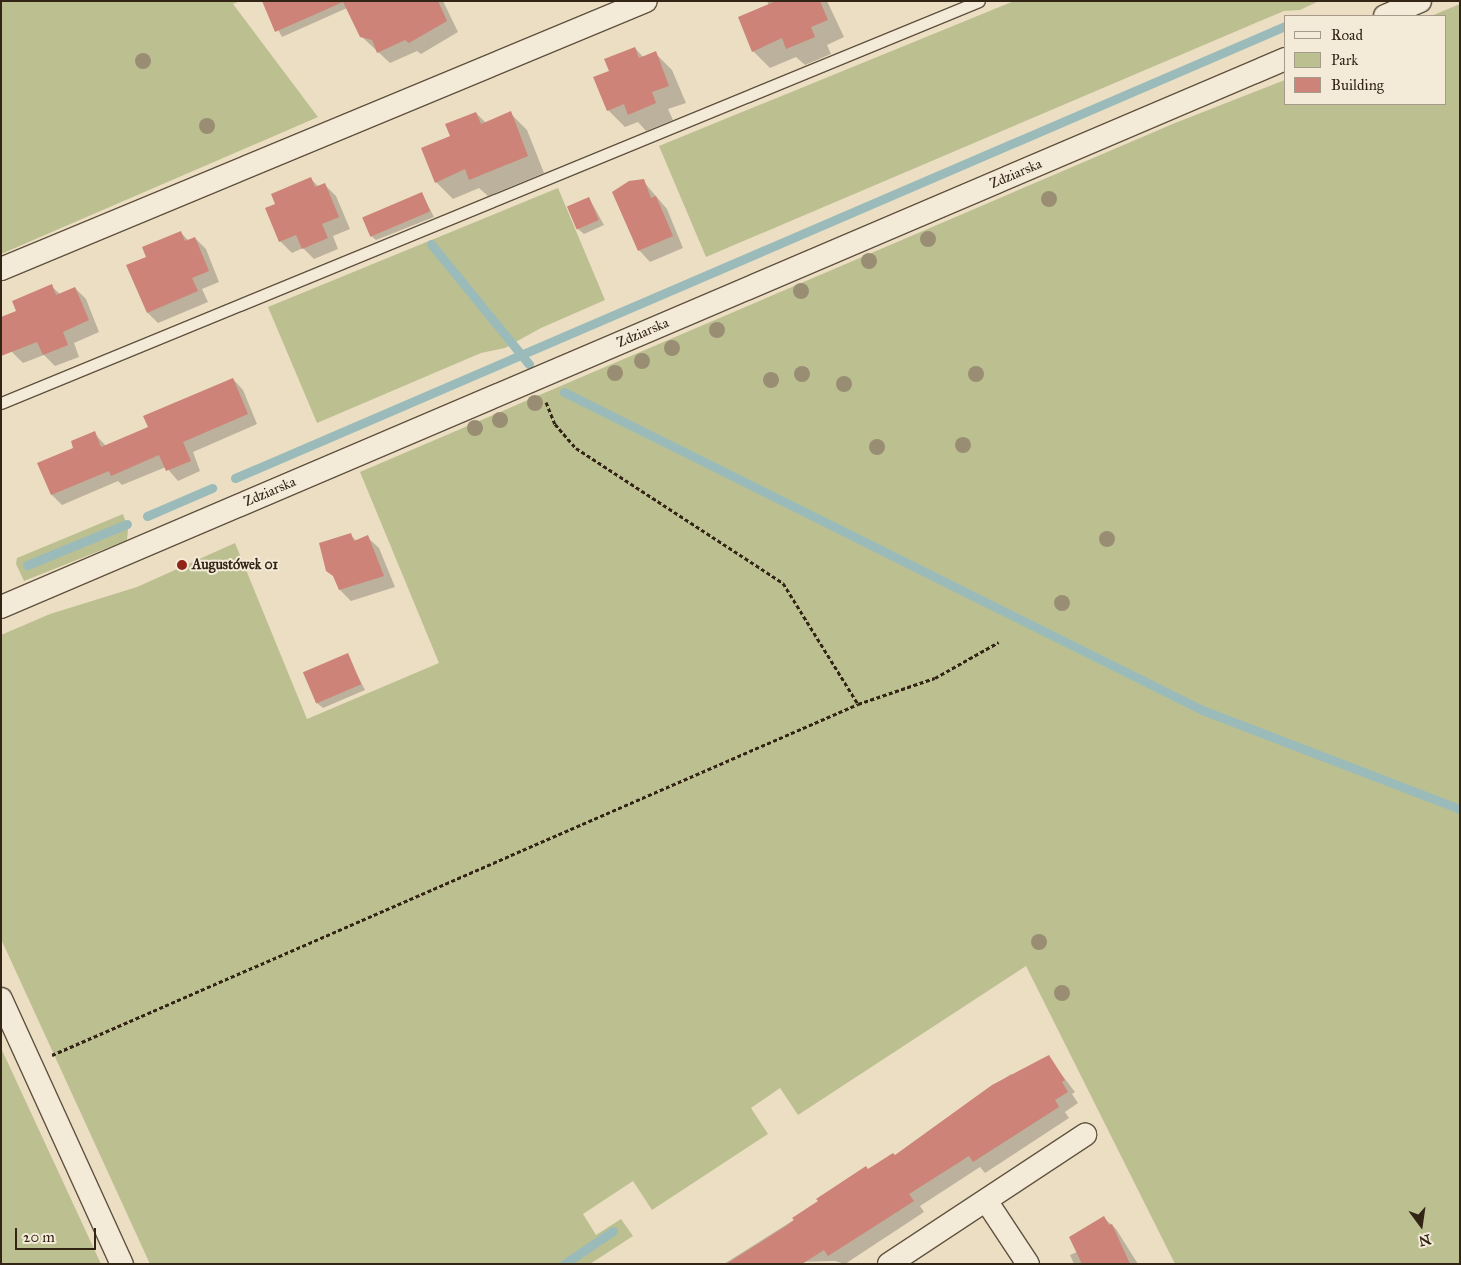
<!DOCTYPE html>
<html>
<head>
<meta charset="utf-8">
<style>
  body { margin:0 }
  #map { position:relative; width:1461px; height:1265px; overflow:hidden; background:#ecdec3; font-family:"IM FELL Great Primer",serif }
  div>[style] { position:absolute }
  .green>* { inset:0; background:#bcc090 }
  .shadow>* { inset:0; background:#0003 }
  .stream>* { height:9px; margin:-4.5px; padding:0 4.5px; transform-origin:4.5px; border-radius:4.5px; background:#9abbba }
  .building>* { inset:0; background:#cd8377; transform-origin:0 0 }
  .path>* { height:3px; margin-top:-1.5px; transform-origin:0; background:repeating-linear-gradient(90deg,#332515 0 4px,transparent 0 6.5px) }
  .roads { filter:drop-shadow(1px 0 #615340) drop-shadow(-1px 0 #615340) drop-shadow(0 1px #615340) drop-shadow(0 -1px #615340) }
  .lane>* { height:11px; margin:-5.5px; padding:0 5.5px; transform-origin:5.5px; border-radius:5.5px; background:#f3ead8 }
  .street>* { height:22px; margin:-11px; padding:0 11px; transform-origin:11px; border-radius:11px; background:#f3ead8 }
  .trees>* { width:16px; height:16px; margin:-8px; border-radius:50%; background:#998e74 }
  .dots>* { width:14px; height:14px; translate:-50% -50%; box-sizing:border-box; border:2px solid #f3ead8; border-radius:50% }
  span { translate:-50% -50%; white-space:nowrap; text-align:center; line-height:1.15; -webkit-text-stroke:4px #f3ead8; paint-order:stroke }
  .street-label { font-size:14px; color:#332515 }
  .poi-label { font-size:14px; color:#332515; font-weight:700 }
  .left { translate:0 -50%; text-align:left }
  .frame { position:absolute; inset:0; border:2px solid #332515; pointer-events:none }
  .legend { position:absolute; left:1284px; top:15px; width:162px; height:90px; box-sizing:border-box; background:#f3ead8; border:1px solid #a69b8a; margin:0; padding:6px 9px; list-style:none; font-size:15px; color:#332515 }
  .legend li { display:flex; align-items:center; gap:10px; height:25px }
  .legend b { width:25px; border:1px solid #a69b8a }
  .north { position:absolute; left:1396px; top:1200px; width:50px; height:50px; -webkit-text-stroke:4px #f3ead8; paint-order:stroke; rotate:166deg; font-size:14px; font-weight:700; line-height:20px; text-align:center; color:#332515 }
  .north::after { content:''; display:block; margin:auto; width:18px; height:22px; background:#332515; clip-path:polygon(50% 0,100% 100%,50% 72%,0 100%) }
  .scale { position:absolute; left:15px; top:1228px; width:81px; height:22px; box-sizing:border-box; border:2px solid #332515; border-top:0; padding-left:6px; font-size:15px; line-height:18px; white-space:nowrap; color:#332515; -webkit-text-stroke:4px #f3ead8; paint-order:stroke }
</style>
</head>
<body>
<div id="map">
  <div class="green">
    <div style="clip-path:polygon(1px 1px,240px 1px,233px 4px,318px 117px,1px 254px)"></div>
    <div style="clip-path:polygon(1014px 1px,1319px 1px,1300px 10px,1284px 11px,706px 257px,659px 146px)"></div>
    <div style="clip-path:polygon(1460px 4px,1460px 1264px,1175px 1264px,1026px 966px,798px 1115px,780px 1088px,751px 1108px,768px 1134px,652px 1210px,633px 1181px,583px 1214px,596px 1235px,621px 1219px,633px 1236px,590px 1264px,150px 1264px,1px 939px,1px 635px,50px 614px,137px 587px,235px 543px,307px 719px,439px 663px,360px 472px,1175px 123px,1285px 80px,1285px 104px,1445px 104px,1445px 16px,1431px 16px)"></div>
    <div style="clip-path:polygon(558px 188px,605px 300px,541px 328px,505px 348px,481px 353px,317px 423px,268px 307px)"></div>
    <div style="clip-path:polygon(123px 514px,128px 529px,127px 540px,24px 581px,16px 564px,17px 558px)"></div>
    <div style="clip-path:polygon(1px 1048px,83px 1225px,101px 1264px,1px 1264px)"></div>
  </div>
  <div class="shadow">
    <div style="clip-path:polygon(263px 1px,443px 1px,458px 32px,421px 54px,417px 51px,390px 63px,361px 36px,347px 8px,282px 37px)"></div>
    <div style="clip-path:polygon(767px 1px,827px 1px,844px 37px,827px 45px,831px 54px,805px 65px,796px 57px,770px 68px,753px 51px,769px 6px)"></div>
    <div style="clip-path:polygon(635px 48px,644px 58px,655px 53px,672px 70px,686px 103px,668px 109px,673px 120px,646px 131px,638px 122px,625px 127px,608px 110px,611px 71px)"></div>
    <div style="clip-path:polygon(476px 113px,486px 123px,510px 113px,527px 130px,544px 173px,488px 196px,479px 188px,453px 199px,436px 182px,452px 137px)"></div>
    <div style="clip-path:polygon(311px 179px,319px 187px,325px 185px,336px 196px,350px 229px,333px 236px,338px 249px,314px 259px,303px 248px,292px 253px,280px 241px,277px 204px)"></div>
    <div style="clip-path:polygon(643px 181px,667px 209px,683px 248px,650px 262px,639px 250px)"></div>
    <div style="clip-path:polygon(422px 194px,434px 217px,376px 240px,370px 235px,363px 218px)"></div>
    <div style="clip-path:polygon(589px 198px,604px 225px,584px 234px,578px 229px)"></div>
    <div style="clip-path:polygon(181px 233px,189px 241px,195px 238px,206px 249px,219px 282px,202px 289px,208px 302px,158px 323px,148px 313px,147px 258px)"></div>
    <div style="clip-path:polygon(51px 286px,60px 294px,75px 288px,86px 299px,99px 332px,74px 343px,79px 357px,55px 366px,44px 355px,23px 363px,12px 352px,1px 326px)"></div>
    <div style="clip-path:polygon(233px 379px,243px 390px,257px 424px,193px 452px,200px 471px,178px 481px,166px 467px,122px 485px,118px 481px,62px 505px,52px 495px,39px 464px,75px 448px,94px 433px,106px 446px,149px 428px)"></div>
    <div style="clip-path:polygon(350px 535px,357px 541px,367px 537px,379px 548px,395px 587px,351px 601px,340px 590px,335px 577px)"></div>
    <div style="clip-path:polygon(347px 655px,365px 690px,323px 708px,317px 703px)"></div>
    <div style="clip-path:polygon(1048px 1057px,1075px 1092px,1072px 1094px,1078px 1103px,1065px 1112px,1069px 1118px,985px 1173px,980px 1167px,920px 1206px,924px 1212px,845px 1264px,835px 1261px,724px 1264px,895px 1156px,1011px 1074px,1013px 1076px)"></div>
    <div style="clip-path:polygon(1104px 1218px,1116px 1229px,1138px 1264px,1074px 1264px,1070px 1255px,1077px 1252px)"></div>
  </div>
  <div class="stream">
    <div style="left:431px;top:244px;width:155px;rotate:50.8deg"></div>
    <div style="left:564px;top:392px;width:713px;rotate:26.49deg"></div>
    <div style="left:1202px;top:710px;width:276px;rotate:21deg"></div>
    <div style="left:235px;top:478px;width:1143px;rotate:-23.29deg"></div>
    <div style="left:147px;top:516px;width:71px;rotate:-23.3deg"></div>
    <div style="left:27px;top:565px;width:108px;rotate:-22.3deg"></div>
    <div style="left:564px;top:1264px;width:59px;rotate:-34deg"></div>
  </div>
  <div class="building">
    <div style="clip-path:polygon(262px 1px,438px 1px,447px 21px,409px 43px,405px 40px,377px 53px,372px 40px,360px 37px,343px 2px,275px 32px)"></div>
    <div style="clip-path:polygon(776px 1px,820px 1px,828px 20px,811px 27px,815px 37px,786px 49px,782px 38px,752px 52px,738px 17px)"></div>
    <div style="clip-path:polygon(635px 47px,639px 58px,656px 51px,669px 86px,652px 92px,656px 103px,628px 115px,624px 104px,607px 111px,593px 77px,609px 71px,604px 59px)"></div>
    <div style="clip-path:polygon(511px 111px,528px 156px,469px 180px,465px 169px,435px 183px,421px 148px,450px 136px,445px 124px,476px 112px,481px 124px)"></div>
    <div style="clip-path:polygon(311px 177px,315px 187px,325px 183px,339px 217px,322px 224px,328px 238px,302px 249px,296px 235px,279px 242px,265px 208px,275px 204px,271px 194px)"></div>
    <div style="clip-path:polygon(644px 179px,651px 198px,656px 196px,673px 236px,638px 251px,612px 192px,629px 181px)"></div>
    <div style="left:422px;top:192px;width:21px;height:65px;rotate:67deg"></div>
    <div style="left:589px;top:197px;width:25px;height:24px;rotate:67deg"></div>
    <div style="clip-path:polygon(181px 231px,185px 241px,195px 237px,209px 271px,192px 278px,198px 291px,147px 313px,126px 265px,146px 257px,142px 247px)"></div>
    <div style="clip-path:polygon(52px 284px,56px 295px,75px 287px,89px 320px,63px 332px,68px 345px,43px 355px,37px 342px,1px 356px,1px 317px,16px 311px,12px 301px)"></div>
    <div style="clip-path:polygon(233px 378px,248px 414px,183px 442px,191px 461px,166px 471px,159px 455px,111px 476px,109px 471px,51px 495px,37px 463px,73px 448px,71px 441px,95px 431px,101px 447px,148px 427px,143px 416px)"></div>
    <div style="clip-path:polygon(351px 533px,354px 541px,368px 535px,384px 576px,339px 590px,333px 576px,326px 571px,319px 543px)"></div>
    <div style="left:348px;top:653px;width:34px;height:49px;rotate:67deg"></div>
    <div style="clip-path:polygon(1049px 1055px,1065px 1080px,1062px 1082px,1068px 1092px,1055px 1100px,1059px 1107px,973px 1162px,969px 1156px,909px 1194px,914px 1201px,883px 1221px,828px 1256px,824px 1250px,802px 1264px,726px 1264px,786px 1226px,794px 1220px,792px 1218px,818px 1201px,816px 1199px,866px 1166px,868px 1169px,893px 1153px,895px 1155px,992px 1085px)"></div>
    <div style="clip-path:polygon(1104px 1216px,1109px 1225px,1112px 1224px,1130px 1264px,1082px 1264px,1069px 1237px)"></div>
  </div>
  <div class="path">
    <div style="left:546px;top:402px;width:24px;rotate:68deg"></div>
    <div style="left:555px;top:424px;width:32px;rotate:49deg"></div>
    <div style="left:576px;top:448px;width:247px;rotate:33.1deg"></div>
    <div style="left:783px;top:583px;width:142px;rotate:58.2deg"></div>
    <div style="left:52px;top:1055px;width:879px;rotate:-23.53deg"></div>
    <div style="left:858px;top:704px;width:81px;rotate:-18.7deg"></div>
    <div style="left:935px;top:678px;width:73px;rotate:-29.4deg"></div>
  </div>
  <div class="roads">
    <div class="lane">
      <div style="left:1px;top:403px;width:1057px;rotate:-22.34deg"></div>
    </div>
    <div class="street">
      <div style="left:1385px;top:16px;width:38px;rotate:-23deg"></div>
      <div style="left:1px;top:269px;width:698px;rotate:-22.56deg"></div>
      <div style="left:1px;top:607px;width:1396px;rotate:-23.11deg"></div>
      <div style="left:1px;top:999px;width:291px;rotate:65.5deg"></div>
      <div style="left:987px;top:1202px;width:74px;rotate:56.5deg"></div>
      <div style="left:889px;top:1264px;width:235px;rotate:-33.4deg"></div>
    </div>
  </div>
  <div class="trees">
    <div style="left:143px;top:61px"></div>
    <div style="left:207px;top:126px"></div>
    <div style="left:1049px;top:199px"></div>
    <div style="left:928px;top:239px"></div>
    <div style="left:869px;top:261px"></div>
    <div style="left:801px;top:291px"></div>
    <div style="left:717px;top:330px"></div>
    <div style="left:672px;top:348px"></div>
    <div style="left:642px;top:361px"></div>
    <div style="left:615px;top:373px"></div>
    <div style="left:802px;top:374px"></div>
    <div style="left:976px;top:374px"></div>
    <div style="left:771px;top:380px"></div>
    <div style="left:844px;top:384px"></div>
    <div style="left:535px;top:403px"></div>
    <div style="left:500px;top:420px"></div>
    <div style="left:475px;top:428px"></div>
    <div style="left:963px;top:445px"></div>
    <div style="left:877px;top:447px"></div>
    <div style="left:1107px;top:539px"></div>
    <div style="left:1062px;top:603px"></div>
    <div style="left:1039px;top:942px"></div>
    <div style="left:1062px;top:993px"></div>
  </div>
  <div class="dots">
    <div style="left:182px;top:565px;background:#8f2418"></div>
  </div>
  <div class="street-label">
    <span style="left:1016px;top:174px;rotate:-23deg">Zdziarska</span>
    <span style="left:643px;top:333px;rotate:-23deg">Zdziarska</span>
    <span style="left:270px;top:492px;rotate:-23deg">Zdziarska</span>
  </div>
  <div class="poi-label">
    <span class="left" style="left:192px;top:565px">Augustówek 01</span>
  </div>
  <div class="frame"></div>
  <ul class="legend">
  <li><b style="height:6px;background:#f3ead8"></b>Road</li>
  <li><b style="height:14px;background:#bcc090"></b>Park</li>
  <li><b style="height:14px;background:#cd8377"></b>Building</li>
  </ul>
  <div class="north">N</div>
  <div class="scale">20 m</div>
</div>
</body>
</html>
